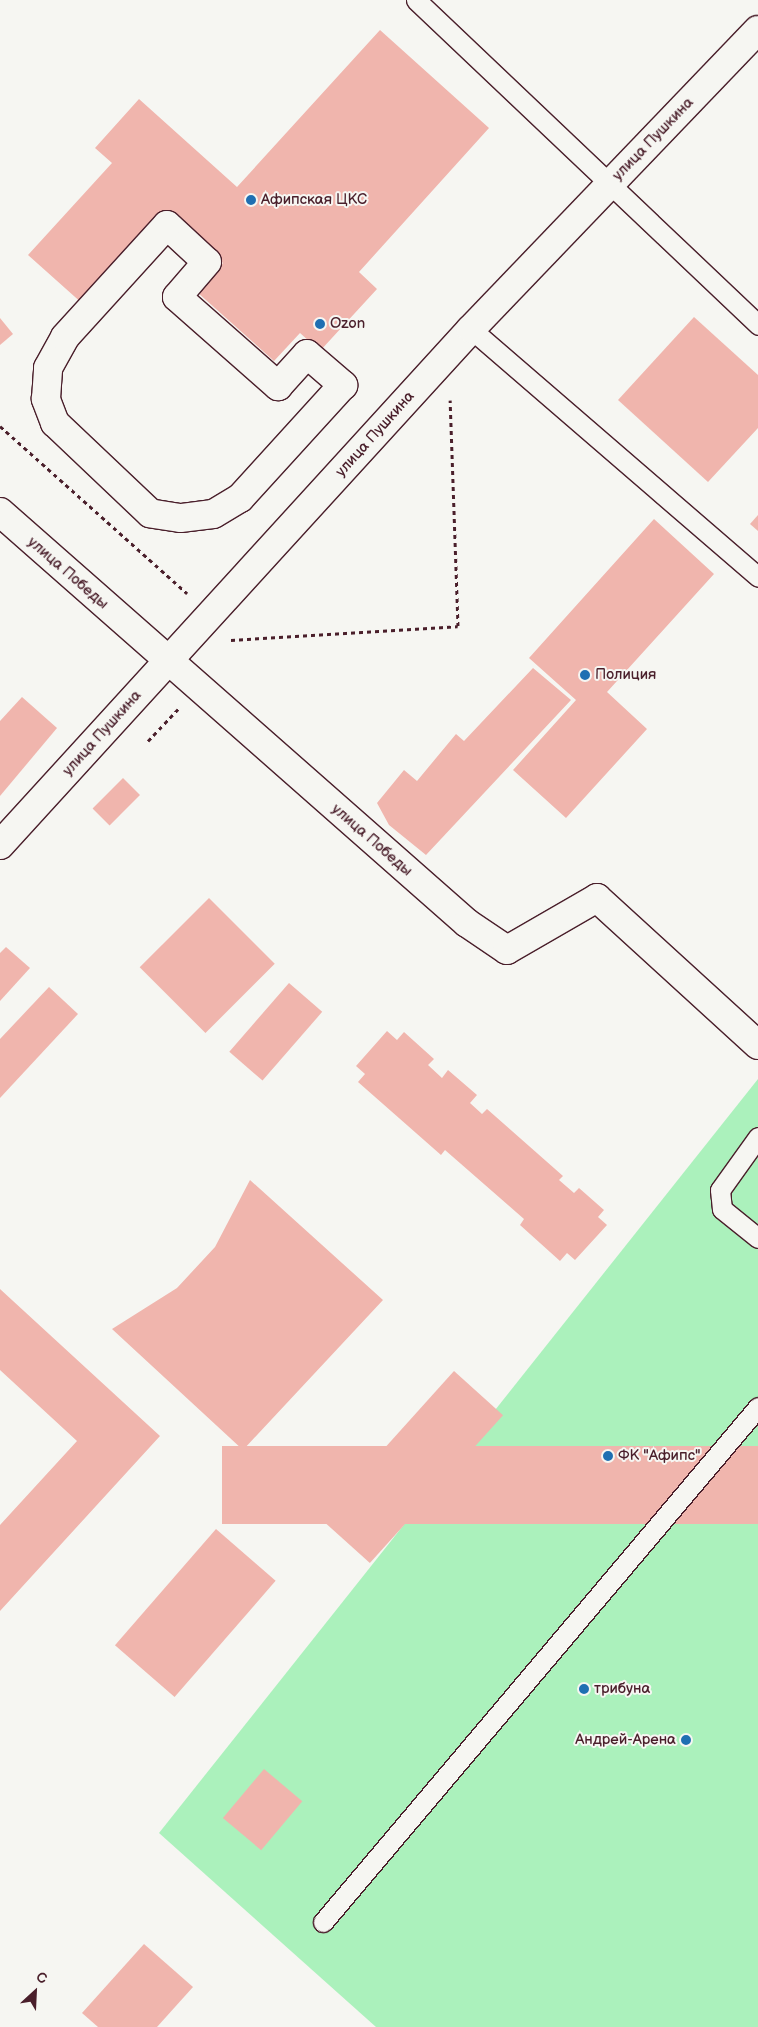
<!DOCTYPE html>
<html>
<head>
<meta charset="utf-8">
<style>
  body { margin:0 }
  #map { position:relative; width:758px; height:2027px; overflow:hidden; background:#f6f6f2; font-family:"Balsamiq Sans",sans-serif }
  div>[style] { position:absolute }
  .green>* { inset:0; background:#abf1bc }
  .building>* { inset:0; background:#f0b5ad; transform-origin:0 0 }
  .path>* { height:3px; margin-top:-1.5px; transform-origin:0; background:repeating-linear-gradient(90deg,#4a1f2b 0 4px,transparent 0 8px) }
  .roads { filter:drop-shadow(1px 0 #4a1f2b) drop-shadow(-1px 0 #4a1f2b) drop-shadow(0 1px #4a1f2b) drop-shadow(0 -1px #4a1f2b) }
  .service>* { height:19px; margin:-9.5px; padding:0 9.5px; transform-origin:9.5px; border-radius:9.5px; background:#f6f6f2 }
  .pedestrian>* { height:28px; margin:-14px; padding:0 14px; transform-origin:14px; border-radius:14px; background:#f6f6f2 }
  .minor>* { height:28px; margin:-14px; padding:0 14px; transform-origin:14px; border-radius:14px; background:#f6f6f2 }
  .tertiary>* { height:28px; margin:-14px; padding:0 14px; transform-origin:14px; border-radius:14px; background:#f6f6f2 }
  .dots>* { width:14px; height:14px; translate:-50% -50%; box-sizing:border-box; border:2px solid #f6f6f2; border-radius:50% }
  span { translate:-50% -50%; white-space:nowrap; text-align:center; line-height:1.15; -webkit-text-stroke:4px #f6f6f2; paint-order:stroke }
  .street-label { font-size:15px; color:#4a1f2b }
  .poi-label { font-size:15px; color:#4a1f2b }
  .left { translate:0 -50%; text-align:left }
  .right { translate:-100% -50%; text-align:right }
  .north { position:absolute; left:10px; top:1967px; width:50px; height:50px; -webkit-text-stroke:4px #f6f6f2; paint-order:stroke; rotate:25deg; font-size:14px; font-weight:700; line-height:20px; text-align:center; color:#4a1f2b }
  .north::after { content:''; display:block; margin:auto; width:18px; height:22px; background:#4a1f2b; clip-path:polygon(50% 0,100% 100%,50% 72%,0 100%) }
</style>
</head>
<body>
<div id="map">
  <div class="green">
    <div style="clip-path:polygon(758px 1079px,758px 2027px,376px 2027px,159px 1833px)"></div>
  </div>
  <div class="building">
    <div style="clip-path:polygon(380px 30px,489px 128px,359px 272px,377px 289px,320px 351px,300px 333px,274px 361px,197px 292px,223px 263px,167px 213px,84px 305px,28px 255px,112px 163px,95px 148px,139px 99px,237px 187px)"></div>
    <div style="clip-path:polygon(694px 317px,758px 375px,758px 428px,708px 482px,618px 400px)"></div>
    <div style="clip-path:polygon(0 318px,13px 334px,0 345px)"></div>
    <div style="clip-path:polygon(758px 515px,758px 531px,750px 524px)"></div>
    <div style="clip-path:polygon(654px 519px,714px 574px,607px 692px,647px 729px,566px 818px,513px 770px,576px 700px,529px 658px)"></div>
    <div style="clip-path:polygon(533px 668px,571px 700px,426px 855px,389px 825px,377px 803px,404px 770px,417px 781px,456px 734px,464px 741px)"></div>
    <div style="clip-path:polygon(22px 697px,57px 728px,0 796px,0 721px)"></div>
    <div style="left:123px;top:778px;width:24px;height:43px;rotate:45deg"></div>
    <div style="left:209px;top:898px;width:93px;height:98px;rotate:45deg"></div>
    <div style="clip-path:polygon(6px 947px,30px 968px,0 1001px,0 953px)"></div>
    <div style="left:289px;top:983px;width:44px;height:91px;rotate:41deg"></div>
    <div style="clip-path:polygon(49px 987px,78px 1014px,0 1098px,0 1039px)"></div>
    <div style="clip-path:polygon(387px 1031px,397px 1040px,404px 1032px,434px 1059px,428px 1065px,442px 1078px,448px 1070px,477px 1095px,470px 1103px,482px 1114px,487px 1109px,563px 1176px,559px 1180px,574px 1193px,579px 1188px,604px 1210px,598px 1217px,607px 1225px,575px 1260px,567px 1253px,560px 1261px,520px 1225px,524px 1219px,445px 1150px,441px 1155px,358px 1082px,365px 1074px,356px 1066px)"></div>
    <div style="clip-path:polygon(250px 1180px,383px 1300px,243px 1450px,112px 1329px,177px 1288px,215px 1247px)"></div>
    <div style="clip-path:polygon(0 1289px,160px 1436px,0 1611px,0 1525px,77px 1441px,0 1370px)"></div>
    <div style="left:454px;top:1371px;width:66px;height:199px;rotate:42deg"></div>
    <div style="left:758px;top:1446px;width:78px;height:536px;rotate:90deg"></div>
    <div style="left:216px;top:1529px;width:79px;height:154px;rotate:41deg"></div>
    <div style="left:264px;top:1769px;width:50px;height:64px;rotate:40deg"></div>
    <div style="clip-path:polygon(144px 1944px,193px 1987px,157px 2027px,98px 2027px,82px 2013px)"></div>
  </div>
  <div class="path">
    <div style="left:0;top:426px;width:251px;rotate:41.8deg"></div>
    <div style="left:231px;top:640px;width:227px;rotate:-3.5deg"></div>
    <div style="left:458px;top:626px;width:226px;rotate:-92deg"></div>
    <div style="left:148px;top:741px;width:44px;rotate:-46.8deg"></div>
  </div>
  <div class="roads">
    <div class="service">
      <div style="left:416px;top:0;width:472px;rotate:43.5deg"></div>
      <div style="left:471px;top:329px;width:379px;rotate:40.8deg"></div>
      <div style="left:758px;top:1137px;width:65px;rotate:125.6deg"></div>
      <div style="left:720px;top:1190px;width:19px;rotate:84deg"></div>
      <div style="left:722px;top:1209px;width:46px;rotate:38.9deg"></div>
      <div style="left:323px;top:1922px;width:674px;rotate:-49.81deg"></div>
    </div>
    <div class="pedestrian">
      <div style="left:167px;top:225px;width:54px;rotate:42.8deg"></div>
      <div style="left:207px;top:262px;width:46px;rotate:130.6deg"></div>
      <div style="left:177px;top:297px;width:135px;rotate:41.4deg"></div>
      <div style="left:278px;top:386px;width:43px;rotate:-47.8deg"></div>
      <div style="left:307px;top:354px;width:48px;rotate:40.7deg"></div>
      <div style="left:343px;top:385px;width:153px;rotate:132.3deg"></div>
      <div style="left:240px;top:498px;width:31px;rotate:149deg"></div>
      <div style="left:213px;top:514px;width:33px;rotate:173deg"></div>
      <div style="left:180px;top:518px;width:30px;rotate:-171deg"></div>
      <div style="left:150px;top:513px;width:131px;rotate:-136.5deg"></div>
      <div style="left:55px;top:423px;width:26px;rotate:-111deg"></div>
      <div style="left:46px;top:399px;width:31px;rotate:-86deg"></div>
      <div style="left:48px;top:368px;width:35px;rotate:-61deg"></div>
      <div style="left:65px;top:337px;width:151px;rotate:-47.7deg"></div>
    </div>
    <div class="minor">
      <div style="left:0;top:512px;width:622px;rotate:41.35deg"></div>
      <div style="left:467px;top:923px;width:48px;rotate:34deg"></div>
      <div style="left:507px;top:950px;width:104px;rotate:-30deg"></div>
      <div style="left:597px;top:898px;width:218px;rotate:42.4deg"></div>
    </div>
    <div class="tertiary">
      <div style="left:0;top:845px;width:699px;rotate:-47.61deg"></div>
      <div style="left:471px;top:329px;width:414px;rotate:-46.2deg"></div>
    </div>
  </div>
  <div class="dots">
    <div style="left:251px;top:200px;background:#1f6fb2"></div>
    <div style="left:320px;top:324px;background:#1f6fb2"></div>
    <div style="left:585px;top:675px;background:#1f6fb2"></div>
    <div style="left:608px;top:1456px;background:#1f6fb2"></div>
    <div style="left:584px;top:1689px;background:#1f6fb2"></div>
    <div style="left:686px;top:1740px;background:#1f6fb2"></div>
  </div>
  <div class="street-label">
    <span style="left:653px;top:139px;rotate:-46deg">улица Пушкина</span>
    <span style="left:375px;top:434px;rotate:-48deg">улица Пушкина</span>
    <span style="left:68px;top:573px;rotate:41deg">улица Победы</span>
    <span style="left:102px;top:733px;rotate:-48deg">улица Пушкина</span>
    <span style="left:372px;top:840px;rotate:41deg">улица Победы</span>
  </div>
  <div class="poi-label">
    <span class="left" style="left:261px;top:200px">Афипская ЦКС</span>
    <span class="left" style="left:330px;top:324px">Ozon</span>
    <span class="left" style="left:595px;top:675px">Полиция</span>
    <span class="left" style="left:618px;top:1456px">ФК "Афипс"</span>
    <span class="left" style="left:594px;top:1689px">трибуна</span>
    <span class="right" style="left:676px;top:1740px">Андрей-Арена</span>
  </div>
  <div class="north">С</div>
</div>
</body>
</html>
